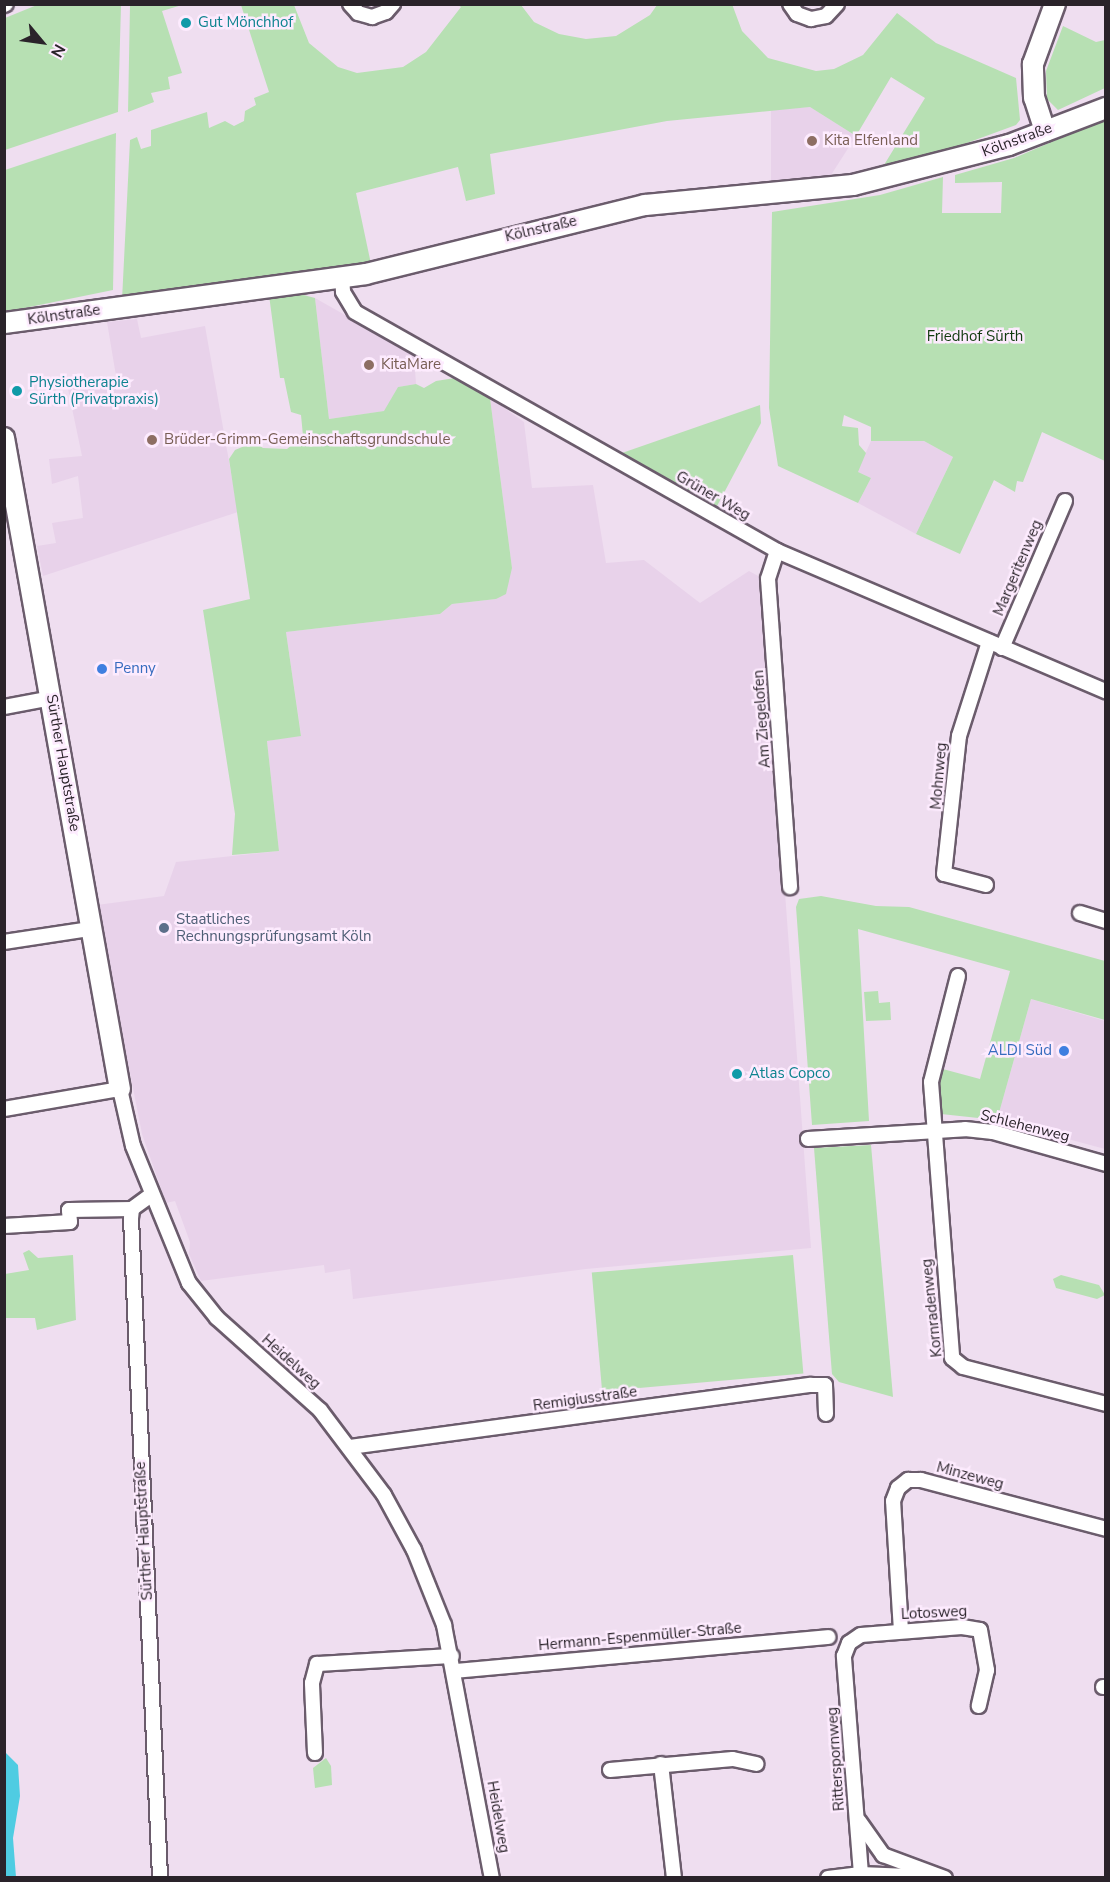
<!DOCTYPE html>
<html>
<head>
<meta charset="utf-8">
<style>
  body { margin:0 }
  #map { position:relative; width:1110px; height:1882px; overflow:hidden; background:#efdef0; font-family:"Nunito Sans",sans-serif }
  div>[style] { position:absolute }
  .built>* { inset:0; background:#e8d2ea }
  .green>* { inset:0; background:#b7e0b3; transform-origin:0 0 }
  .water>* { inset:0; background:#4fcce2 }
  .roads { filter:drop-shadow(2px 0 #6b5c6c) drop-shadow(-2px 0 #6b5c6c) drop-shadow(0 2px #6b5c6c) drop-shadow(0 -2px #6b5c6c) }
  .street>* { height:14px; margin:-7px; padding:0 7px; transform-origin:7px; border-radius:7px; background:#fff }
  .secondary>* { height:20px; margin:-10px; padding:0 10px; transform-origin:10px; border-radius:10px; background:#fff }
  .dots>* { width:16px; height:16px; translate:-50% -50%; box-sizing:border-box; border:3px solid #fdebfe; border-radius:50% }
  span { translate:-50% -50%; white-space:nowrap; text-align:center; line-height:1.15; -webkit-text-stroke:5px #fdebfe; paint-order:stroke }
  .culture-label { font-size:15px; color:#0d838f }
  .left { translate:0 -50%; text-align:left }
  .street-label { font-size:15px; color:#2a232a }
  .education-label { font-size:15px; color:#785e54 }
  .park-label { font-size:15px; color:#103a0e }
  .shop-label { font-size:15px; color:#366cbe }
  .right { translate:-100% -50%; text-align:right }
  .service-label { font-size:15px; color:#4e5e75 }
  .frame { position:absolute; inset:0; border:6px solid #2a232a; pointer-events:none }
  .north { position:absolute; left:12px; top:12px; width:60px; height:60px; -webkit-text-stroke:4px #fdebfe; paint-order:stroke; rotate:119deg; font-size:16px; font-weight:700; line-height:24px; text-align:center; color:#2a232a }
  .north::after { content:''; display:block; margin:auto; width:21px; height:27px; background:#2a232a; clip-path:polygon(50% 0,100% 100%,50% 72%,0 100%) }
</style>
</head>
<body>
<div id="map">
  <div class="built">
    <div style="clip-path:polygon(810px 107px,856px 136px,831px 175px,771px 182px,771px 110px)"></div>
    <div style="clip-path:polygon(315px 298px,414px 354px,416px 384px,398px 387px,385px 411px,329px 419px)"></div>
    <div style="clip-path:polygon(137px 319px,141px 338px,205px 326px,238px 512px,43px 576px,37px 546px,56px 543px,52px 523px,83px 518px,78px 476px,52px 484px,49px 459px,82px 456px,68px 389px,117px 382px,107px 322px)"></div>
    <div style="clip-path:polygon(490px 398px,524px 422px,532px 488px,593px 485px,606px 563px,644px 560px,700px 603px,749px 571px,762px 578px,811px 1248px,586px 1269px,353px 1299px,350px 1269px,325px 1273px,324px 1265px,201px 1281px,189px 1254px,190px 1242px,175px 1201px,166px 1203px,142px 1134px,97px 905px,164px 896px,176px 862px,279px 851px,267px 741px,301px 735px,286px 632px,440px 614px,452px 604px,496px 599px,512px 568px)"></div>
    <div style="clip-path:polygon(871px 441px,924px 441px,953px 457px,916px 534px,858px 503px,871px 478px,857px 472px)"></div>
    <div style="clip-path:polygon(1031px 999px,1105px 1021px,1105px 1149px,997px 1120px)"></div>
  </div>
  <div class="green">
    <div style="clip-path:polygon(732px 4px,742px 31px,768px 58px,816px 71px,834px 69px,863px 55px,897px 13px,936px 43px,1016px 78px,1020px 120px,1016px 125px,956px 147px,884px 165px,925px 98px,891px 77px,856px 136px,810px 107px,667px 121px,490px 154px,495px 194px,466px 201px,458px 167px,356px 193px,371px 264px,122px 300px,130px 140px,137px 137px,141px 149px,151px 146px,151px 130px,207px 112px,209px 128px,225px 121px,234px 126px,244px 121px,245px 111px,256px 105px,254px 98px,269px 92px,241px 5px,294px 5px,309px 43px,338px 67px,357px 73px,403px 67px,426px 52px,461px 7px,458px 5px,521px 5px,534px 22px,559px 34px,586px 39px,616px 36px,650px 15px,657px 5px)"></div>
    <div style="clip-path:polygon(37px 5px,121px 5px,118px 112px,5px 150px,5px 18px)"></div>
    <div style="clip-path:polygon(130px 5px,182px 5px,162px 11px,182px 73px,168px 77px,170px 89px,151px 93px,154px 102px,128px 112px)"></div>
    <div style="clip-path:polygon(1063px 26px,1096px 42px,1105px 40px,1105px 88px,1058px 110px,1047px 99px,1046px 71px)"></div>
    <div style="clip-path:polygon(1105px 119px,1105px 461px,1042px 432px,1023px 482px,1017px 481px,1015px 492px,994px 480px,960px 554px,916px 534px,953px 457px,924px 441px,871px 441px,871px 427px,844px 415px,842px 426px,858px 428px,859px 445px,866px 453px,858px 472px,871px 478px,858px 503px,778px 466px,769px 408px,772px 212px,880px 195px,943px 177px,942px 213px,1001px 213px,1002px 182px,955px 183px,955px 175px,1014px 158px)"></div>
    <div style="clip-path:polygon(116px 133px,113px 290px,5px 312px,5px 170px)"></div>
    <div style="clip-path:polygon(296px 293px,315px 298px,329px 419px,384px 411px,398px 387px,416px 384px,424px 388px,436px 381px,455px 378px,490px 398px,512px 568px,506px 594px,496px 599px,452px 604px,440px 614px,286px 632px,301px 736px,267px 741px,279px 851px,232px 855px,235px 814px,203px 610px,250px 599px,229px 459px,235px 450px,254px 442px,263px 448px,287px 449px,303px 436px,301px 415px,291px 412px,284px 378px,280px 378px,269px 295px)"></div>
    <div style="clip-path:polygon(760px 405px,761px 423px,717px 506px,622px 453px)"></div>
    <div style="clip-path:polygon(821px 896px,876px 906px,909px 907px,1105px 961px,1105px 1020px,1031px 999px,997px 1120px,941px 1114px,939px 1068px,980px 1079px,1010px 971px,858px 929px,869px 1121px,812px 1125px,796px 907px,799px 899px)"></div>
    <div style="clip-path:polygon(878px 991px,879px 1003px,890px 1002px,891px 1020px,866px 1021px,864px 992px)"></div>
    <div style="clip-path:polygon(871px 1145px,893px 1397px,839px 1382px,832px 1374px,814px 1148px)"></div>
    <div style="clip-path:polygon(29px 1250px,38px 1258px,73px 1255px,76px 1320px,37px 1330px,35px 1318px,5px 1318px,5px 1274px,29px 1270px,23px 1253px)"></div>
    <div style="left:793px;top:1255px;width:119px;height:202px;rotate:85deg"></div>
    <div style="clip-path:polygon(1061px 1275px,1099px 1285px,1105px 1295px,1097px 1299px,1056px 1288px,1053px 1279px)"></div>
    <div style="clip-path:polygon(326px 1758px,331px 1766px,332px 1785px,315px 1788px,313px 1768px)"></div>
  </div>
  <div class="water">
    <div style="clip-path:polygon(5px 1752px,18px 1765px,20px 1796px,13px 1838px,16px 1877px,5px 1877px)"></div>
  </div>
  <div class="roads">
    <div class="street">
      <div style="left:350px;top:4px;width:12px;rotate:48deg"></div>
      <div style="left:358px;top:13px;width:15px;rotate:16deg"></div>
      <div style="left:372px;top:17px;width:15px;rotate:-20deg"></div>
      <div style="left:386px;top:12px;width:11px;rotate:-49deg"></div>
      <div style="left:790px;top:4px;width:12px;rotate:55deg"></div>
      <div style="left:797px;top:14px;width:15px;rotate:20deg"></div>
      <div style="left:811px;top:19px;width:15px;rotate:-11deg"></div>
      <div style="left:826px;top:16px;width:16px;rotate:-47deg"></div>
      <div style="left:4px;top:5px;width:2px;rotate:-27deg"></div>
      <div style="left:342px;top:277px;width:15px;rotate:86deg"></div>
      <div style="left:343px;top:292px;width:23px;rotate:59deg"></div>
      <div style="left:355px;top:312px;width:485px;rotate:29.5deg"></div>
      <div style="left:777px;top:551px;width:358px;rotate:23.1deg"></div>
      <div style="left:777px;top:551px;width:29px;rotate:108deg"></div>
      <div style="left:768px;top:579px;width:309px;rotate:85.9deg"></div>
      <div style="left:1002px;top:648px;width:160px;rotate:-66.8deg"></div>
      <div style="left:4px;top:707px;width:49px;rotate:-10.6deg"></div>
      <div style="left:986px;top:885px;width:43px;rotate:-165.3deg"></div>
      <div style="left:944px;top:874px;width:139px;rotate:-83.8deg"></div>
      <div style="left:959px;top:736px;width:99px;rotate:-72.3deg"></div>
      <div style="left:1080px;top:913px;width:27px;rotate:17deg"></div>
      <div style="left:4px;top:942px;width:87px;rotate:-8.6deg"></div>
      <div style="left:958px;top:976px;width:109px;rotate:104.3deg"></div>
      <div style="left:931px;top:1082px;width:277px;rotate:85.6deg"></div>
      <div style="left:952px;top:1358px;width:14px;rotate:39deg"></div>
      <div style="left:963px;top:1367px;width:148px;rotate:14.5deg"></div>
      <div style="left:4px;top:1109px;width:118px;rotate:-9.8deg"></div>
      <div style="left:120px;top:1089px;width:58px;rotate:77.2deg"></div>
      <div style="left:133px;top:1146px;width:148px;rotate:67.8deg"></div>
      <div style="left:189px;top:1283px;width:45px;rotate:51.3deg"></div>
      <div style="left:217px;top:1318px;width:138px;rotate:41.8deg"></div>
      <div style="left:320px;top:1410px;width:106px;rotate:53deg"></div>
      <div style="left:384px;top:1495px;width:63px;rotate:61.4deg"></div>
      <div style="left:414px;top:1550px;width:81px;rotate:68.2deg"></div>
      <div style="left:444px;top:1625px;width:258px;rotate:79.3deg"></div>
      <div style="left:808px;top:1139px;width:157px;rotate:-3.6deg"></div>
      <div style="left:965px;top:1129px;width:28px;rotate:6deg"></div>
      <div style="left:993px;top:1132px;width:117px;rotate:15.8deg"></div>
      <div style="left:151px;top:1195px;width:24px;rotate:144deg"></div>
      <div style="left:132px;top:1209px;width:9px;rotate:96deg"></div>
      <div style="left:131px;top:1218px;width:661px;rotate:87.48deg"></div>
      <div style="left:4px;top:1226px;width:66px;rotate:-3.5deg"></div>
      <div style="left:70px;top:1222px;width:12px;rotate:-95deg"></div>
      <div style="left:69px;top:1210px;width:63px;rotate:-0.9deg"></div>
      <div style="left:350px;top:1447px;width:465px;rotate:-7.7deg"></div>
      <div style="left:811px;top:1385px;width:14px"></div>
      <div style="left:825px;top:1385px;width:29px;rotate:88deg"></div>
      <div style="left:901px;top:1631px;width:130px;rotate:-93.5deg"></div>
      <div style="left:893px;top:1501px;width:14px;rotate:-69deg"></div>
      <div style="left:898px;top:1488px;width:13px;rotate:-39deg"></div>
      <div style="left:908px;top:1480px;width:13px"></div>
      <div style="left:921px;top:1480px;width:191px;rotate:14.8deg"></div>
      <div style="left:455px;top:1671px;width:375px;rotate:-5.2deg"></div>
      <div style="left:1103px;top:1687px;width:3px"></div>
      <div style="left:315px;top:1753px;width:70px;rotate:-92.5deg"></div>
      <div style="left:312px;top:1683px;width:20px;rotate:-75deg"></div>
      <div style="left:317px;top:1664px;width:135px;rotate:-3.4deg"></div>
      <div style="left:661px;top:1764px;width:115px;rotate:83.5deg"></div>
      <div style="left:610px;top:1770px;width:123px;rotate:-5.1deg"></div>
      <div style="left:733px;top:1759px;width:24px;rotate:12deg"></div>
      <div style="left:859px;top:1821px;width:42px;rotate:54.8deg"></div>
      <div style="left:883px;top:1855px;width:66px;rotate:20.4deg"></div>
      <div style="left:861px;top:1874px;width:219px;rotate:-94.5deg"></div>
      <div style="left:844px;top:1656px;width:14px;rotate:-69deg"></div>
      <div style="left:849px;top:1643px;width:14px;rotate:-34deg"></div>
      <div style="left:861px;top:1635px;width:101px;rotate:-4.5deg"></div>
      <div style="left:962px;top:1627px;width:18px;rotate:9deg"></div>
      <div style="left:980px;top:1630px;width:41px;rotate:80.1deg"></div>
      <div style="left:987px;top:1670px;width:37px;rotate:103deg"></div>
      <div style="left:828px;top:1878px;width:33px;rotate:-7deg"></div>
      <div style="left:861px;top:1874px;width:72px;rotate:2.4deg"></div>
    </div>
    <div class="secondary">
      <div style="left:1045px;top:131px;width:35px;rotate:-108deg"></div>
      <div style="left:1034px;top:98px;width:34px;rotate:-92deg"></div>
      <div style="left:1033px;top:64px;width:64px;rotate:-69.9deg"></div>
      <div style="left:4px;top:323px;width:365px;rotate:-7.7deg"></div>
      <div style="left:366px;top:274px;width:287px;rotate:-13.9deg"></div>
      <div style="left:645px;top:205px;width:209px;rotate:-5.5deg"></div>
      <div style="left:853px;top:185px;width:161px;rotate:-14.4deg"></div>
      <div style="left:1009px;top:145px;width:104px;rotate:-20.9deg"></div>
      <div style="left:4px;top:438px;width:661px;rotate:79.9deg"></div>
    </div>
  </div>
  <div class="dots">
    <div style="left:186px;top:23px;background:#0f9aa8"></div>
    <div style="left:812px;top:141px;background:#8d6e63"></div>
    <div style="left:369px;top:365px;background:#8d6e63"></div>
    <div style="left:17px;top:391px;background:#0f9aa8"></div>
    <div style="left:152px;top:440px;background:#8d6e63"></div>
    <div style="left:102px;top:669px;background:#3f7fe0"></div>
    <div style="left:164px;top:928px;background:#5c6f8a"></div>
    <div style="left:1064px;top:1051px;background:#3f7fe0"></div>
    <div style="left:737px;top:1074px;background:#0f9aa8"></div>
  </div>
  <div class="culture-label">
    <span class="left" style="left:198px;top:23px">Gut Mönchhof</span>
    <span class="left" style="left:29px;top:391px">Physiotherapie<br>Sürth (Privatpraxis)</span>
    <span class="left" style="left:749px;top:1074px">Atlas Copco</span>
  </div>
  <div class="street-label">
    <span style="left:1017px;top:140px;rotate:-20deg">Kölnstraße</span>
    <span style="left:541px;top:229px;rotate:-13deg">Kölnstraße</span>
    <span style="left:64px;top:315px;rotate:-8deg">Kölnstraße</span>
    <span style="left:713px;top:496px;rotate:30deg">Grüner Weg</span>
    <span style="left:1018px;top:568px;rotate:-67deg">Margeritenweg</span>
    <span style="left:762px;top:719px;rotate:-94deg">Am Ziegelofen</span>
    <span style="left:63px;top:763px;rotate:80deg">Sürther Hauptstraße</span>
    <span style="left:939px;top:776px;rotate:-85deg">Mohnweg</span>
    <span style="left:1025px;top:1126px;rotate:14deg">Schlehenweg</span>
    <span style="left:932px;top:1308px;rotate:-96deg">Kornradenweg</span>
    <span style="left:291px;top:1362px;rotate:42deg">Heidelweg</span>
    <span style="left:585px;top:1399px;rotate:-8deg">Remigiusstraße</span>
    <span style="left:970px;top:1476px;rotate:15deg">Minzeweg</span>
    <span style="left:144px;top:1531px;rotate:-93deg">Sürther Hauptstraße</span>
    <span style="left:934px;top:1613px;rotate:-3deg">Lotosweg</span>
    <span style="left:640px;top:1637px;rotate:-5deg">Hermann-Espenmüller-Straße</span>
    <span style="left:836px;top:1759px;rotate:-94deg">Ritterspornweg</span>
    <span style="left:498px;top:1817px;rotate:80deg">Heidelweg</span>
  </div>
  <div class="education-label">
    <span class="left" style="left:824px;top:141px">Kita Elfenland</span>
    <span class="left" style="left:381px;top:365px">KitaMare</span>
    <span class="left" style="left:164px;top:440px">Brüder-Grimm-Gemeinschaftsgrundschule</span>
  </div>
  <div class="park-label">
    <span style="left:975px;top:337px">Friedhof Sürth</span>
  </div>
  <div class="shop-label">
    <span class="left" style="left:114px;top:669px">Penny</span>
    <span class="right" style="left:1052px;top:1051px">ALDI Süd</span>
  </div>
  <div class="service-label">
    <span class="left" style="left:176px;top:928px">Staatliches<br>Rechnungsprüfungsamt Köln</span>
  </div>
  <div class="frame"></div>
  <div class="north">N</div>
</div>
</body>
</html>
